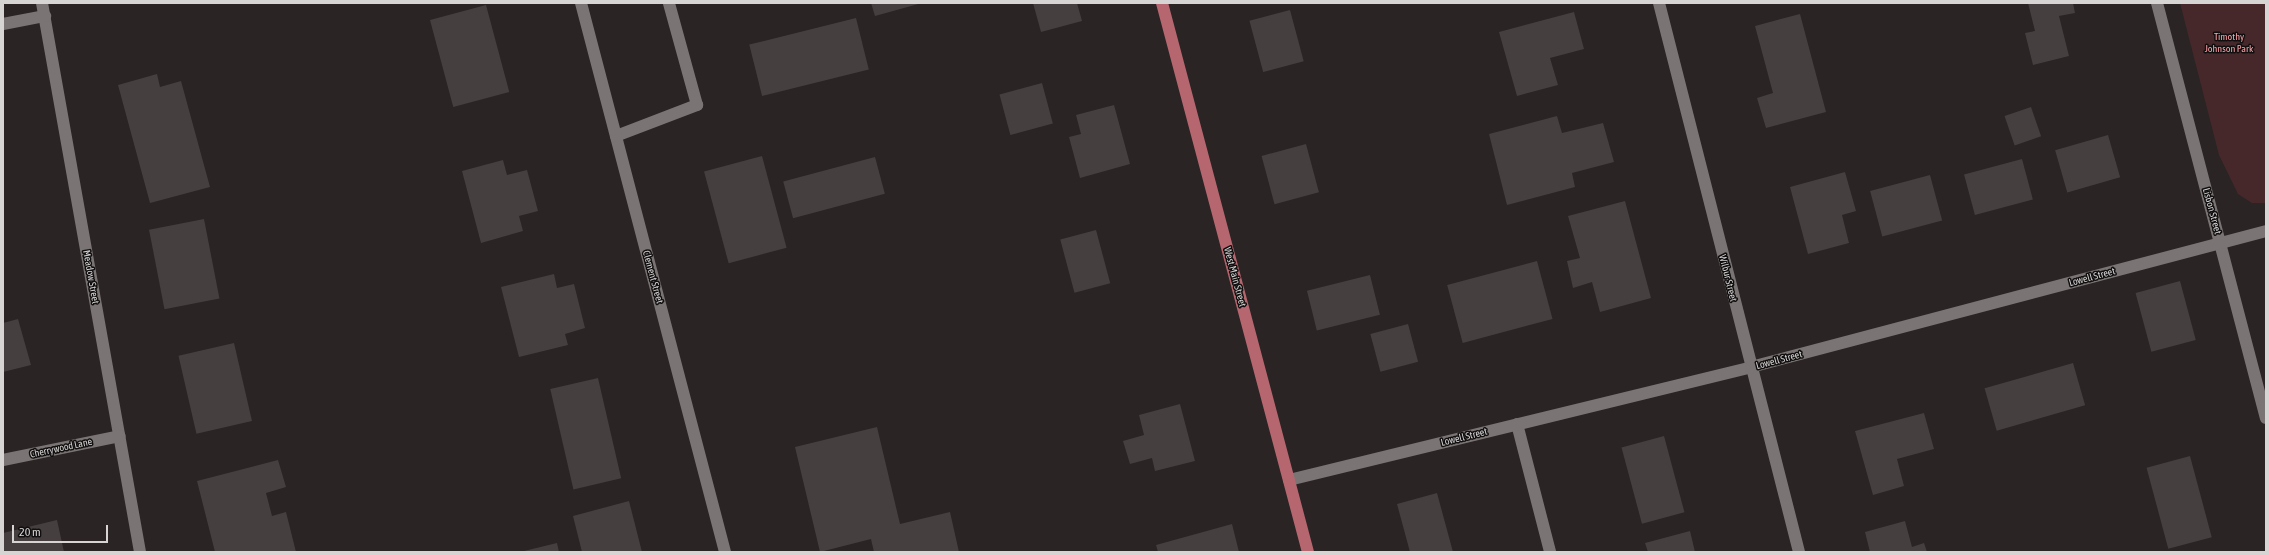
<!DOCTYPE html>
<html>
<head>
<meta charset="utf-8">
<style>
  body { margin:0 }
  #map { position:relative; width:2269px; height:555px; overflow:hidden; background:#2a2424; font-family:"Asap Condensed",sans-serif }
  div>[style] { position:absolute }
  .green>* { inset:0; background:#47282a }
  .building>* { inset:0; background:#453f3f; transform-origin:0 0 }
  .lane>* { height:12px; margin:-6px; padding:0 6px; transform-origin:6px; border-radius:6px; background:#7b7474 }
  .street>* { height:12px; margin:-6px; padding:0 6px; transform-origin:6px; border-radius:6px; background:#7b7474 }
  .primary>* { height:12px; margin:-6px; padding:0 6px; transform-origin:6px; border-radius:6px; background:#b6666f }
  span { translate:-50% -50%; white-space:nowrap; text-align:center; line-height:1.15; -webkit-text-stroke:3px #100e0e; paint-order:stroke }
  .park-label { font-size:10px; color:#fea3a9 }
  .street-label { font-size:10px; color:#d7d4d4 }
  .frame { position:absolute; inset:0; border:4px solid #d7d4d4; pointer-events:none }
  .scale { position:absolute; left:12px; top:525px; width:96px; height:18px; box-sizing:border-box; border:2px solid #d7d4d4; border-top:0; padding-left:5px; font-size:12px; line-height:14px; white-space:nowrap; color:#d7d4d4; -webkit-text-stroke:3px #100e0e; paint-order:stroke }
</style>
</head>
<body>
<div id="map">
  <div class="green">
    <div style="clip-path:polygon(2180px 3px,2266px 3px,2266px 203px,2252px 203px,2238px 194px,2219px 155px)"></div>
  </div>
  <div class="building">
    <div style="clip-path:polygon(871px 3px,922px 3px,875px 16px)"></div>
    <div style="clip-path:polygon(1033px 3px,1077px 3px,1082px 21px,1041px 32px)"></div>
    <div style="clip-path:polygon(2028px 3px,2073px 3px,2075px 13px,2059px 16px,2069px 56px,2033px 65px,2025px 33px,2035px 31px)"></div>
    <div style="left:486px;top:5px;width:90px;height:58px;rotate:75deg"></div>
    <div style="left:1290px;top:10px;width:53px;height:42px;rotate:75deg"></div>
    <div style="clip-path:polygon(1574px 12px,1584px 49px,1550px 58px,1558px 85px,1517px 96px,1499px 32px)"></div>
    <div style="clip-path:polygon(1800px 14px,1826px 112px,1766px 128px,1757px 98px,1773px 93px,1755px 26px)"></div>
    <div style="left:856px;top:18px;width:53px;height:110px;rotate:76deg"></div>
    <div style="clip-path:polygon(157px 74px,160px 87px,181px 81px,210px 187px,150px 203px,118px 85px)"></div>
    <div style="left:1042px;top:83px;width:42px;height:44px;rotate:75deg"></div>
    <div style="clip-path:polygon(1114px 105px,1130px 164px,1080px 178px,1069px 137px,1081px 134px,1076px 115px)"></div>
    <div style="left:2031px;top:107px;width:31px;height:28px;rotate:71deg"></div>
    <div style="clip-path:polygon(1557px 116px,1562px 133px,1603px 123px,1614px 162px,1572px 173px,1575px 187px,1507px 205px,1489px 134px)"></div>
    <div style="left:2108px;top:135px;width:44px;height:55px;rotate:74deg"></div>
    <div style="left:1306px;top:144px;width:50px;height:46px;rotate:75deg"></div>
    <div style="left:762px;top:156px;width:95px;height:60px;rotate:75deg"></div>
    <div style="left:875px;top:157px;width:38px;height:95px;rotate:75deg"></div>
    <div style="left:2022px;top:159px;width:42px;height:60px;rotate:75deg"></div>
    <div style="clip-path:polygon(503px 160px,507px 175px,527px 170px,538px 211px,519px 216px,523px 231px,481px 243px,462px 171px)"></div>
    <div style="clip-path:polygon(1845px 172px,1856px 211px,1842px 215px,1849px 243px,1808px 254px,1790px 187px)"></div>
    <div style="left:1930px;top:175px;width:47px;height:62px;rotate:75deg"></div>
    <div style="clip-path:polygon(1625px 201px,1651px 298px,1600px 312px,1592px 282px,1573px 288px,1567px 261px,1580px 258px,1568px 216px)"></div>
    <div style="left:204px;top:219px;width:81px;height:56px;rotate:79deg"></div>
    <div style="left:1096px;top:230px;width:55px;height:37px;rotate:75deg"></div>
    <div style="left:1537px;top:261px;width:60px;height:93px;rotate:75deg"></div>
    <div style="clip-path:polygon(554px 274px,557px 288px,574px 284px,585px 328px,565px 334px,568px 345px,519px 357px,501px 287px)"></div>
    <div style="left:1370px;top:275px;width:41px;height:65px;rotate:76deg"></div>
    <div style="left:2180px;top:281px;width:61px;height:46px;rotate:75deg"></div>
    <div style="clip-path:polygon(18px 319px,31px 365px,3px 372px,3px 323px)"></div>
    <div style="left:1408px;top:324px;width:39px;height:39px;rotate:75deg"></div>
    <div style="left:234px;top:343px;width:80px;height:57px;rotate:77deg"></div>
    <div style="left:2073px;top:363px;width:44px;height:92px;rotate:74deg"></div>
    <div style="left:598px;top:378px;width:103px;height:49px;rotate:77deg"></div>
    <div style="clip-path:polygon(1180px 404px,1195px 461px,1155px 471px,1152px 458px,1130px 464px,1123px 441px,1144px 435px,1139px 415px)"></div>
    <div style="clip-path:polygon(1924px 413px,1934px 449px,1897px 459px,1904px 486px,1873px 495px,1855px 431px)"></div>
    <div style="clip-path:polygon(877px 427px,900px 524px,950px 512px,959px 552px,874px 552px,871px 539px,820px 552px,795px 447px)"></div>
    <div style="left:1664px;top:436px;width:79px;height:44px;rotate:75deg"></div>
    <div style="left:2190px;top:456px;width:84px;height:45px;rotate:75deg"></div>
    <div style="clip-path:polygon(278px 460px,286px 487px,266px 493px,272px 516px,286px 512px,296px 552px,215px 552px,197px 481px)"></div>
    <div style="clip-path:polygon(1437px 493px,1453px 552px,1410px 552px,1397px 504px)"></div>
    <div style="clip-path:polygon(629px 501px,642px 552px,582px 552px,573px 516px)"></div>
    <div style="clip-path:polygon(57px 520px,64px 552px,3px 552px,3px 533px)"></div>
    <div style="clip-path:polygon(1905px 521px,1912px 547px,1924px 543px,1927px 552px,1870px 552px,1865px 532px)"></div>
    <div style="clip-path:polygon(1232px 524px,1239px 552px,1158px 552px,1156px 545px)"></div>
    <div style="clip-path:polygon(1690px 531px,1695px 552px,1648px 552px,1645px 543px)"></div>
    <div style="clip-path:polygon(557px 543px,559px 552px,524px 552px,524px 551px)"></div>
  </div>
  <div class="lane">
    <div style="left:616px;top:136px;width:87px;rotate:-20.9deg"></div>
    <div style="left:697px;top:105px;width:106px;rotate:-105.4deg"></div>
  </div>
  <div class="street">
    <div style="left:42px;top:3px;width:558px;rotate:79.88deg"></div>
    <div style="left:581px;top:3px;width:568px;rotate:75.3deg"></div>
    <div style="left:1659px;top:3px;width:567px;rotate:75.69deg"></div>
    <div style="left:2157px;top:3px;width:429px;rotate:75.3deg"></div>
    <div style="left:3px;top:24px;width:43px;rotate:-10.8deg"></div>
    <div style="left:1517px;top:424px;width:132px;rotate:75.5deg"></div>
    <div style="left:3px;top:460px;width:119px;rotate:-11.6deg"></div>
    <div style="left:1289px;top:480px;width:476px;rotate:-13.7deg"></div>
    <div style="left:1751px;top:367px;width:533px;rotate:-14.79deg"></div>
  </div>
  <div class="primary">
    <div style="left:1162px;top:3px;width:568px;rotate:75.11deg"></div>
  </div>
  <div class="park-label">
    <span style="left:2229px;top:42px">Timothy<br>Johnson Park</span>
  </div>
  <div class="street-label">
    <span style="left:2212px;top:211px;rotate:75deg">Lisbon Street</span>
    <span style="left:91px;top:277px;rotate:80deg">Meadow Street</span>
    <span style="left:653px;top:277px;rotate:75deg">Clement Street</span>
    <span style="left:1235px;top:277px;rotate:75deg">West Main Street</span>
    <span style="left:2092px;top:277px;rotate:-15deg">Lowell Street</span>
    <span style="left:1728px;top:278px;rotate:76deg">Wilbur Street</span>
    <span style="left:1779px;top:360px;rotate:-15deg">Lowell Street</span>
    <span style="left:1464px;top:437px;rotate:-14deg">Lowell Street</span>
    <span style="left:61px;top:448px;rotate:-12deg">Cherrywood Lane</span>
  </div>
  <div class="frame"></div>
  <div class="scale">20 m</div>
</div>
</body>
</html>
